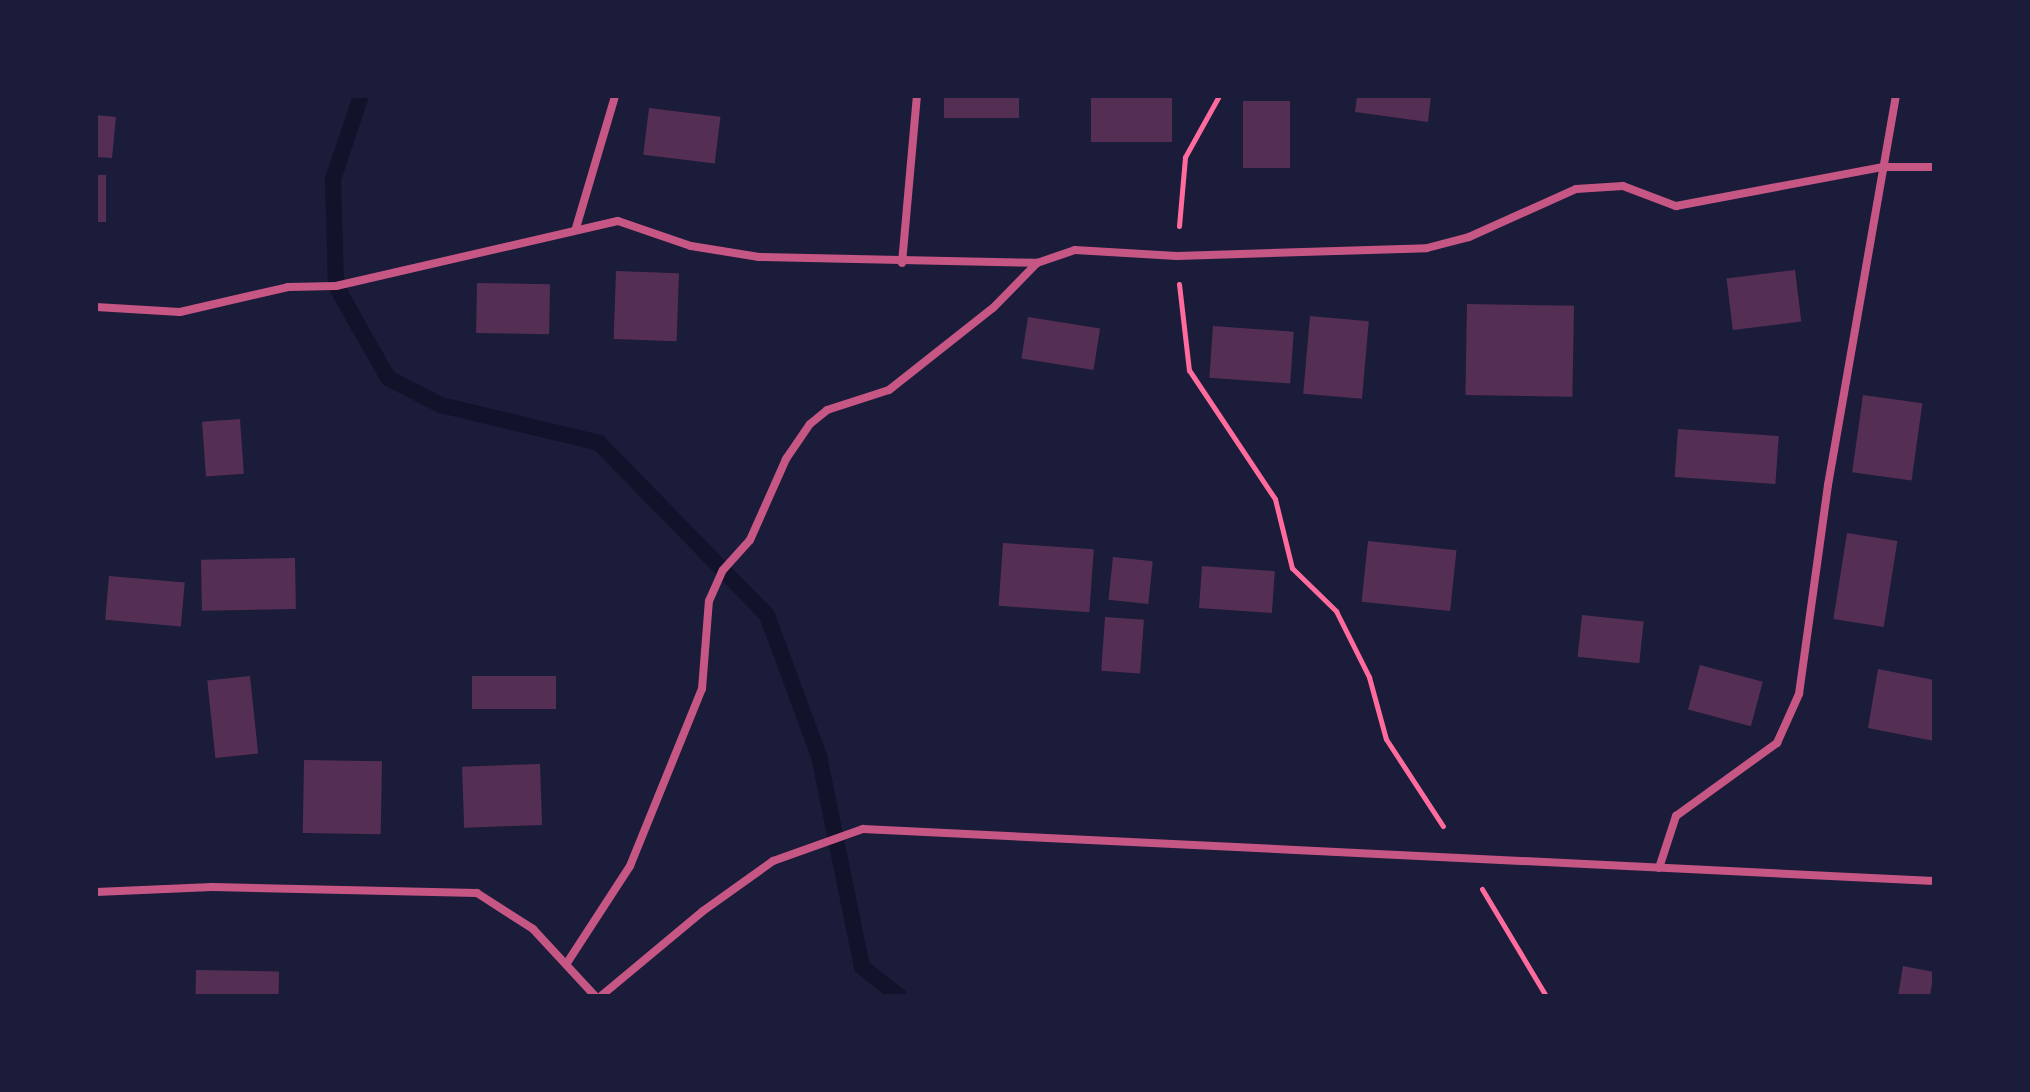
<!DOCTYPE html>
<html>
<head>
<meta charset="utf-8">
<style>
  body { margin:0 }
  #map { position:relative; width:2030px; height:1092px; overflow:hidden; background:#1b1b3a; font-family:Cabin,sans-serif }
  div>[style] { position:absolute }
  .stream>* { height:16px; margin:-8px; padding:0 8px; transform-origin:8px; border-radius:8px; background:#12122b }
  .building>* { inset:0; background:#542f53; transform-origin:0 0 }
  .path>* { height:5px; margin:-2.5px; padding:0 2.5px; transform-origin:2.5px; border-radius:2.5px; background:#ff6b9d }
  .minor>* { height:8px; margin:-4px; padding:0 4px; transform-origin:4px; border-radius:4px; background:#c65784 }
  span { translate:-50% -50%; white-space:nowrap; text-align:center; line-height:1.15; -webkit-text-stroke:6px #1b1b3a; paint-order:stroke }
  .frame { position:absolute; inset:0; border:98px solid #1b1b3a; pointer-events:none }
</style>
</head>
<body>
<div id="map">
  <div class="stream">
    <div style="left:361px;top:96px;width:88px;rotate:108.6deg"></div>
    <div style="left:333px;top:179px;width:107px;rotate:88.4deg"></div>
    <div style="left:336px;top:286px;width:106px;rotate:60.5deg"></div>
    <div style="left:388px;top:378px;width:59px;rotate:27deg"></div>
    <div style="left:441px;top:405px;width:163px;rotate:13.5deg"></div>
    <div style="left:599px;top:443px;width:240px;rotate:45.7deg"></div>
    <div style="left:767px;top:615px;width:150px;rotate:69.8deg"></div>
    <div style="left:819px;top:756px;width:215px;rotate:78.5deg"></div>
    <div style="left:862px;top:967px;width:47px;rotate:38.1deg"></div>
  </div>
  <div class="building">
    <div style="left:944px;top:96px;width:75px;height:22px"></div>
    <div style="left:1091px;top:96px;width:81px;height:46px"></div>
    <div style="clip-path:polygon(1357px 96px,1431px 96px,1428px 122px,1355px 112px)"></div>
    <div style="left:1243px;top:101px;width:47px;height:67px"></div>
    <div style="left:649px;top:108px;width:72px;height:47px;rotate:7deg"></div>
    <div style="clip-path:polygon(96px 115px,116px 117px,112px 158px,96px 157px)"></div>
    <div style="left:96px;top:175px;width:10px;height:47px"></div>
    <div style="left:1795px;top:270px;width:52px;height:69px;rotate:83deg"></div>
    <div style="left:616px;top:271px;width:63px;height:68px;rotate:2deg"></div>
    <div style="left:477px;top:283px;width:73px;height:50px;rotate:1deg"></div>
    <div style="left:1467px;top:304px;width:107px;height:91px;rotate:1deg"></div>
    <div style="left:1310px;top:316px;width:59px;height:78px;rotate:5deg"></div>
    <div style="left:1028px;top:317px;width:73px;height:42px;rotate:9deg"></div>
    <div style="left:1213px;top:326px;width:81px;height:52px;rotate:4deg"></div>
    <div style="left:1863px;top:395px;width:60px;height:78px;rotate:8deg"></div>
    <div style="left:240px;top:419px;width:55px;height:38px;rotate:86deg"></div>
    <div style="left:1678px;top:429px;width:101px;height:48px;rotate:4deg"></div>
    <div style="left:1847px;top:533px;width:51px;height:87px;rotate:9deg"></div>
    <div style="left:1368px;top:541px;width:89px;height:61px;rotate:6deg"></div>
    <div style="left:1003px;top:543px;width:91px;height:63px;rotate:4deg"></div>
    <div style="left:1113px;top:557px;width:40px;height:43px;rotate:6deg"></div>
    <div style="left:295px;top:558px;width:51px;height:94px;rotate:89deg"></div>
    <div style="left:1202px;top:566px;width:73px;height:42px;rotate:4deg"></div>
    <div style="left:109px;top:576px;width:76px;height:44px;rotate:5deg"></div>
    <div style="left:1582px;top:615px;width:62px;height:42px;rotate:6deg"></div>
    <div style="left:1105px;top:617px;width:39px;height:54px;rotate:4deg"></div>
    <div style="left:1700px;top:665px;width:65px;height:46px;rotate:15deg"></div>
    <div style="clip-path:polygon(1878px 669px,1934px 680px,1934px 741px,1868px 728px)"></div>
    <div style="left:250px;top:676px;width:78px;height:43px;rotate:84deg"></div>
    <div style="left:556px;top:676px;width:33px;height:84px;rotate:90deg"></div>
    <div style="left:304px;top:760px;width:78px;height:73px;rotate:1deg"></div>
    <div style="left:540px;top:764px;width:61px;height:78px;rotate:88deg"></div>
    <div style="clip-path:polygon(1903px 966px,1934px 972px,1930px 996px,1898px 996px)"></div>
    <div style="left:196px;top:970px;width:83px;height:26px;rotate:1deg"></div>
  </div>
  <div class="path">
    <div style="left:1179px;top:226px;width:69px;rotate:-85deg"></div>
    <div style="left:1185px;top:157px;width:70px;rotate:-60.9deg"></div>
    <div style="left:1179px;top:284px;width:87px;rotate:83.4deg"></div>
    <div style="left:1189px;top:370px;width:155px;rotate:56.3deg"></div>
    <div style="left:1275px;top:499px;width:71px;rotate:76.2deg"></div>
    <div style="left:1292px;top:568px;width:62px;rotate:44.3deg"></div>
    <div style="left:1336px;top:611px;width:74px;rotate:63.4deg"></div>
    <div style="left:1369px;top:677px;width:64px;rotate:74.7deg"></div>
    <div style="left:1386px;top:739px;width:104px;rotate:56.8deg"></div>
    <div style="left:1482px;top:889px;width:125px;rotate:59.1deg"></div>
  </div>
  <div class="minor">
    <div style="left:576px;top:228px;width:138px;rotate:-73.5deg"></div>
    <div style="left:902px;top:263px;width:168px;rotate:-84.9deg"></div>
    <div style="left:96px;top:307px;width:84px;rotate:3.4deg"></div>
    <div style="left:180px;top:312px;width:111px;rotate:-13deg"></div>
    <div style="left:288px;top:287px;width:48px;rotate:-1.2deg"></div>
    <div style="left:336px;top:286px;width:289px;rotate:-13deg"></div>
    <div style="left:618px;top:221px;width:77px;rotate:18.9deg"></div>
    <div style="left:691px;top:246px;width:69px;rotate:9.2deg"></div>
    <div style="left:759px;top:257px;width:278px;rotate:1.2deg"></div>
    <div style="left:1659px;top:868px;width:55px;rotate:-71.9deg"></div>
    <div style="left:1676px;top:816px;width:125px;rotate:-35.9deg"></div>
    <div style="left:1777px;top:743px;width:54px;rotate:-65.8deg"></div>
    <div style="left:1799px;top:694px;width:211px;rotate:-82.1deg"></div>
    <div style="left:1828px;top:485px;width:395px;rotate:-80.1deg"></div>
    <div style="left:96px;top:892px;width:116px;rotate:-2.5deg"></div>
    <div style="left:212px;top:887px;width:265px;rotate:1.3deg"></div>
    <div style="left:477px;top:893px;width:67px;rotate:32.7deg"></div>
    <div style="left:533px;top:929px;width:91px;rotate:47.2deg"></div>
    <div style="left:567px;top:963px;width:116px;rotate:-57deg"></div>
    <div style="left:630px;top:866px;width:191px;rotate:-67.9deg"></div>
    <div style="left:702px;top:689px;width:88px;rotate:-85.5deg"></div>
    <div style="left:709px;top:601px;width:34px;rotate:-66deg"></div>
    <div style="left:723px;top:570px;width:40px;rotate:-48deg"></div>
    <div style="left:750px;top:540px;width:89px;rotate:-66deg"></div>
    <div style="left:786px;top:459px;width:42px;rotate:-55.6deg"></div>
    <div style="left:810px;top:424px;width:22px;rotate:-39deg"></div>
    <div style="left:827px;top:410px;width:65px;rotate:-17.9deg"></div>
    <div style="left:889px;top:390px;width:132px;rotate:-38.3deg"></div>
    <div style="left:993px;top:308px;width:63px;rotate:-45.6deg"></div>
    <div style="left:1037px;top:263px;width:40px;rotate:-18.9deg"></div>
    <div style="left:1075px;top:250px;width:102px;rotate:3.4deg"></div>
    <div style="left:1177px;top:256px;width:250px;rotate:-1.8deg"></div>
    <div style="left:1427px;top:248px;width:43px;rotate:-14.7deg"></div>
    <div style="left:1469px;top:237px;width:117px;rotate:-24.2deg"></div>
    <div style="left:1576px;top:189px;width:47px;rotate:-3.7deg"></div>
    <div style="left:1623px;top:186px;width:57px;rotate:20.7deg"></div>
    <div style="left:1676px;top:206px;width:211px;rotate:-10.7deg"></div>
    <div style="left:1883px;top:167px;width:51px"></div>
    <div style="left:601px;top:996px;width:133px;rotate:-39.8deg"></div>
    <div style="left:703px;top:911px;width:86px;rotate:-35.5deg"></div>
    <div style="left:773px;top:861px;width:96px;rotate:-19.6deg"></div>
    <div style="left:863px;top:829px;width:1072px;rotate:2.78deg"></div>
  </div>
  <div class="frame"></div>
</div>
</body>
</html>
